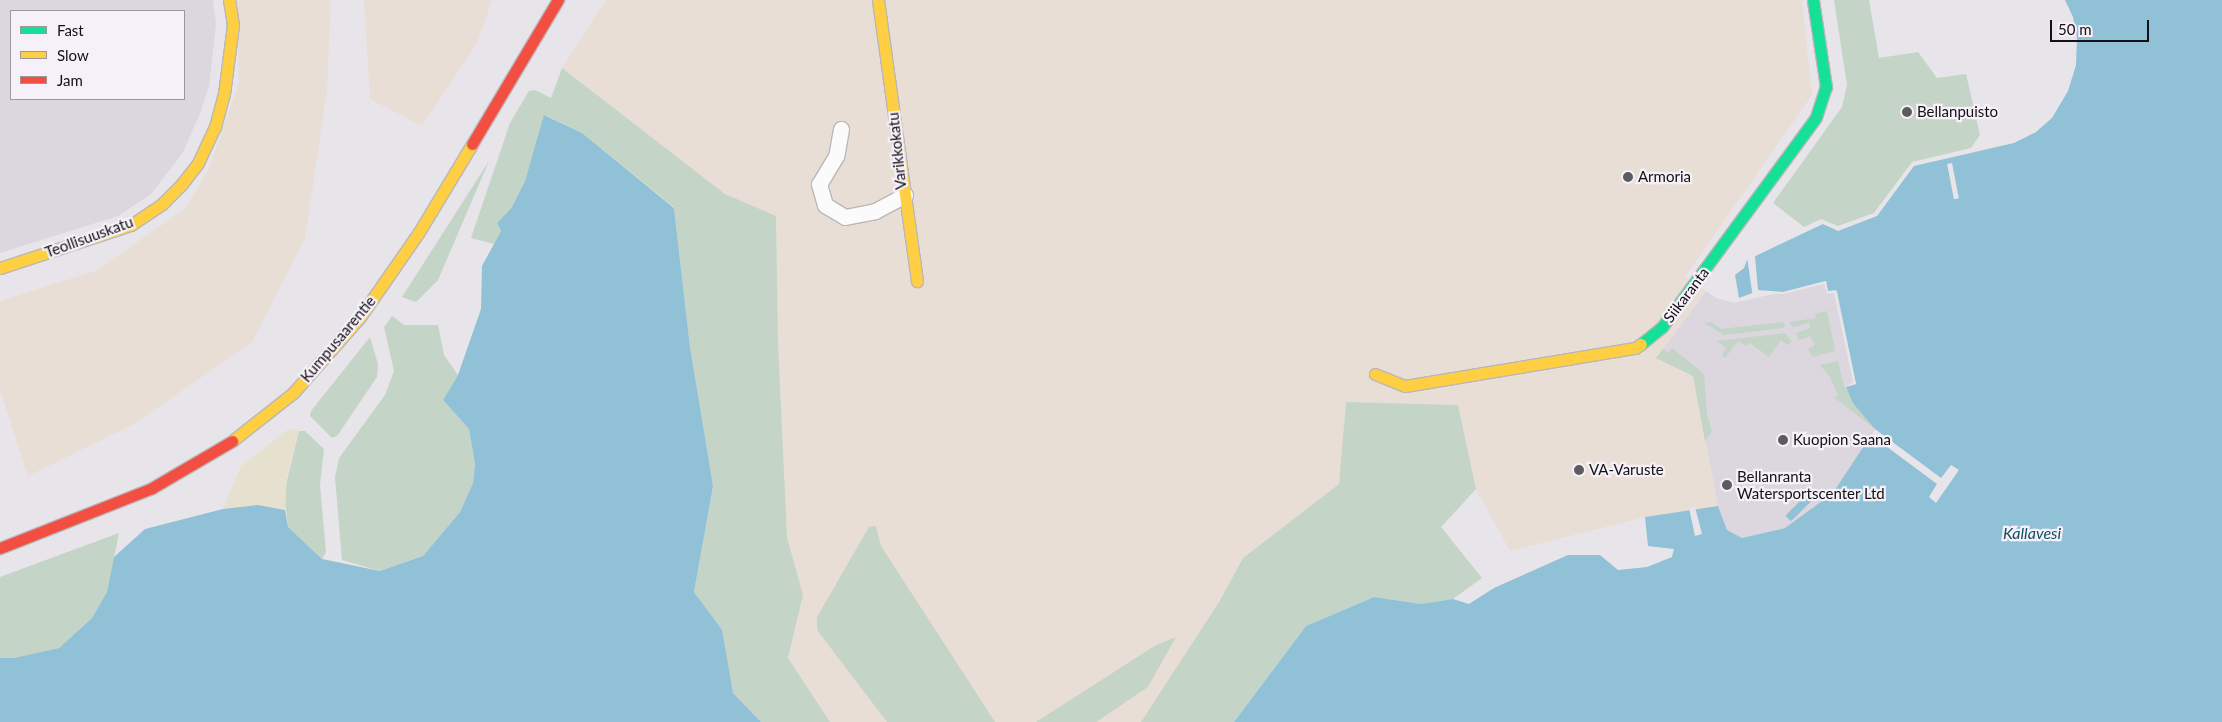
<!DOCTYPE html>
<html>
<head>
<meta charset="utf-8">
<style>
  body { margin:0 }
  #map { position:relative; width:2222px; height:722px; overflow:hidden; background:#e7e5e9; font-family:Lato,sans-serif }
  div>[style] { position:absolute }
  .built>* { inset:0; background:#dcd6df }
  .industrial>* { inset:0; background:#e8ded6 }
  .green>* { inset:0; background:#c4d4c7 }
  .sand>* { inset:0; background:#e6e0ce }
  .water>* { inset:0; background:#90c1d6; transform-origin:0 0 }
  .pier>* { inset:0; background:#e7e5e9; transform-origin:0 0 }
  .roads { filter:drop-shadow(1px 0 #b9b7ba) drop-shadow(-1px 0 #b9b7ba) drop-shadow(0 1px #b9b7ba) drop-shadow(0 -1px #b9b7ba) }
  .street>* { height:15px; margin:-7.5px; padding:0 7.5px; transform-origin:7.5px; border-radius:7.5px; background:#fbfbfc }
  .fast>* { height:11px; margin:-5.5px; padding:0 5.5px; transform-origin:5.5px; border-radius:5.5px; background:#16e098 }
  .slow>* { height:11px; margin:-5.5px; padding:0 5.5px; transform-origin:5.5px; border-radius:5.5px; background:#ffcf43 }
  .jam>* { height:11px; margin:-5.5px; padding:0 5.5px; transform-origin:5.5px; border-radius:5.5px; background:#f24e42 }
  .dots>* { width:14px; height:14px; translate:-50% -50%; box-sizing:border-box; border:2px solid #f6f0f8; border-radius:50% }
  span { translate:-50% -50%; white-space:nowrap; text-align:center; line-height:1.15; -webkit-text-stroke:4.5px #f6f0f8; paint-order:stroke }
  .poi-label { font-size:15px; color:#121113 }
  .left { translate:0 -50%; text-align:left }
  .street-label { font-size:15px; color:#121113 }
  .water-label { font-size:16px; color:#114f62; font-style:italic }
  .legend { position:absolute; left:10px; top:10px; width:175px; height:90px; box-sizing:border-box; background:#f6f0f8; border:1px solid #9b979c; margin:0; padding:6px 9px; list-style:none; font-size:15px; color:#121113 }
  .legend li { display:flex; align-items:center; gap:10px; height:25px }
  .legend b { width:25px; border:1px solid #9b979c }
  .scale { position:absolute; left:2050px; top:20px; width:99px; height:22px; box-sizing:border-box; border:2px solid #121113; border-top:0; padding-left:6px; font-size:15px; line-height:18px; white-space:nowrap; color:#121113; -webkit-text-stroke:4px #f6f0f8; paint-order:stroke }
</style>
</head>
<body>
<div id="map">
  <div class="built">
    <div style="clip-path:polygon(evenodd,0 0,213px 0,216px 25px,209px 87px,199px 116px,182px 154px,151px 194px,118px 216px,0 253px,0 0,184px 11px,184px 99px,11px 99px,11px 11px,184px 11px)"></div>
    <div style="clip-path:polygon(1826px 282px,1836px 290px,1875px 429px,1834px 493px,1785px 528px,1742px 538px,1727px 530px,1718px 506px,1693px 376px,1656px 358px,1706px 291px,1716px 298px,1734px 303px)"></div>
  </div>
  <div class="industrial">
    <div style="clip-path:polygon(237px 0,331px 0,327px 91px,305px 238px,252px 342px,134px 424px,28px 476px,0 390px,0 301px,98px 270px,187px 207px,210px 166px,239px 82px)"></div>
    <div style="clip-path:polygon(364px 0,492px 0,477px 43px,422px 126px,370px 99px)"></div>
    <div style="clip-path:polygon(606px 0,1802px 0,1812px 95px,1685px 277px,1706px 291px,1656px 358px,1693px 376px,1718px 506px,1645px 517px,1510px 551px,1476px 489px,1458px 405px,1346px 402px,1339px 484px,1243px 558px,1219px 602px,1141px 722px,830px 722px,788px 658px,803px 595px,787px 537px,778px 342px,776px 216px,725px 194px,562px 68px)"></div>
  </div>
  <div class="green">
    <div style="clip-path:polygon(1834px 0,1869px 0,1879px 58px,1918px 52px,1937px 78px,1966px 74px,1980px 135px,1971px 148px,1912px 162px,1874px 213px,1838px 226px,1821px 219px,1804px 227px,1773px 203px,1842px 107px,1847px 85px)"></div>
    <div style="clip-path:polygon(562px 68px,725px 194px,776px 216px,778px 342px,787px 537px,803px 595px,788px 658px,830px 722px,761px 722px,733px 693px,721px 630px,694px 592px,713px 486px,690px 347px,674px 207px,582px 133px,545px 115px,525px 181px,512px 207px,497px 223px,501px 231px,494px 244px,471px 238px,510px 123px,529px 91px,535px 90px,551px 98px)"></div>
    <div style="clip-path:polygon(489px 161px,438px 280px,416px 302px,402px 297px)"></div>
    <div style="clip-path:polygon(1827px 311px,1835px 351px,1812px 357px,1808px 349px,1815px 345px,1810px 336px,1799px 340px,1796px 333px,1810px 328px,1809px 323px,1793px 327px,1789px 322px,1816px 318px,1815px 314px)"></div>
    <div style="clip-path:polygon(392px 316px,404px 325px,438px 325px,444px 355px,458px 375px,443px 400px,469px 429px,475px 464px,473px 483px,460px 512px,423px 556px,380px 571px,342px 560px,335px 477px,339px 458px,385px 395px,394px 371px,384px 327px)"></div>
    <div style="clip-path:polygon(1711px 322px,1721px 329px,1783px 322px,1785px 325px,1784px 328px,1724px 335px,1704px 323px)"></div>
    <div style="clip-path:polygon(1785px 333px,1792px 342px,1787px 345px,1781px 340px,1769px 357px,1750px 343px,1746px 346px,1738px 341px,1725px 358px,1722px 355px,1726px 348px,1717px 341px)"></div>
    <div style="clip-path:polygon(370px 337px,378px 364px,377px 377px,337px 436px,332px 438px,310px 416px,311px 411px)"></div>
    <div style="clip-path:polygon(1672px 348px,1704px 374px,1707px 414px,1712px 431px,1705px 441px,1693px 376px,1656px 358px,1663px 349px,1668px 353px)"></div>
    <div style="clip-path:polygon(1838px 361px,1844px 386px,1875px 429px,1835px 398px,1838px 395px,1830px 377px,1820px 365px)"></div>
    <div style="clip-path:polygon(1346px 402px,1458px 405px,1476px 489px,1441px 527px,1482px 578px,1453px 599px,1421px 604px,1374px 597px,1306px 626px,1234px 722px,1141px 722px,1219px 602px,1243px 558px,1339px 484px)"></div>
    <div style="clip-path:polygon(299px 431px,305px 431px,324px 449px,320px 485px,326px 552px,322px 559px,288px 527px,284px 493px)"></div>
    <div style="clip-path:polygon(876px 526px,881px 546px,995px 722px,887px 722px,817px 630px,817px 617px,869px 527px)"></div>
    <div style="clip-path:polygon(119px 533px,107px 592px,92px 618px,59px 648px,14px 658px,0 658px,0 577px)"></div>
    <div style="clip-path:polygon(1176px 637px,1148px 687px,1096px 722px,1036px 722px,1156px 645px)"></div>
  </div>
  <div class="sand">
    <div style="clip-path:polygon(289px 429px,299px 431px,287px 476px,285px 510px,258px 505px,223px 509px,241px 466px)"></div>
  </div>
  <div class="water">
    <div style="clip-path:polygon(2065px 0,2222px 0,2222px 722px,1234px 722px,1306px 626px,1374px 597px,1421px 604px,1453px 599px,1469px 604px,1494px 588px,1568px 555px,1600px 555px,1618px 570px,1647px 567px,1672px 557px,1674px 549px,1648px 546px,1645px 517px,1718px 506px,1727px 530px,1742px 538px,1785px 528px,1833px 493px,1875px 429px,1853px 403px,1846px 387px,1856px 384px,1837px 291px,1828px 291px,1826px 281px,1783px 292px,1758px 291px,1739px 298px,1735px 275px,1744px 268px,1747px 260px,1823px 224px,1838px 231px,1877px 216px,1914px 166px,2014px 143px,2036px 132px,2052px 118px,2068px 91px,2076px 65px,2077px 38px,2073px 17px)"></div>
    <div style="clip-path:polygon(544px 115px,582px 133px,674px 208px,690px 347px,713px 486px,694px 592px,722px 630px,733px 693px,761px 722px,0 722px,0 658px,14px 658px,59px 648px,92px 618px,107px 592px,114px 557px,145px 529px,223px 509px,258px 505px,285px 510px,288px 527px,322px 559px,380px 571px,423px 556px,460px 512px,473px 483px,475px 464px,469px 429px,443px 400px,458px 375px,481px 309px,482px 266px,501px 231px,497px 223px,512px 207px,525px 181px)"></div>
    <div style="left:1808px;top:493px;width:8px;height:32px;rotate:45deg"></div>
  </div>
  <div class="pier">
    <div style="left:1952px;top:163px;width:36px;height:5px;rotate:79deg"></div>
    <div style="clip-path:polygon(1822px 222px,1755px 256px,1758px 290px,1783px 292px,1826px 281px,1828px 291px,1836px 290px,1856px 384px,1846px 387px,1853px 382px,1834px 293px,1827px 294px,1824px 284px,1783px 294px,1759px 293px,1753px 298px,1747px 257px)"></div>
    <div style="clip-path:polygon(1875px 429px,1941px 478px,1951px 465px,1959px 470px,1936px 503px,1929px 497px,1937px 484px,1871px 435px)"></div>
    <div style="clip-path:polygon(1695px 507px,1702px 534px,1695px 536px,1689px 508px)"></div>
  </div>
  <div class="roads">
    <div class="street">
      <div style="left:841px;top:129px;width:27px;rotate:100deg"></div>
      <div style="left:836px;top:156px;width:33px;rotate:121deg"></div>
      <div style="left:819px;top:184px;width:22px;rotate:74deg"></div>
      <div style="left:825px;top:205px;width:23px;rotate:31deg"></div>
      <div style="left:845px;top:217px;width:31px;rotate:-11deg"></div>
      <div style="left:875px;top:211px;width:34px;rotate:-28deg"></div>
    </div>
    <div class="fast">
      <div style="left:1641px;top:344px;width:27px;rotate:-39deg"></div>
      <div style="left:1662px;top:327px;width:260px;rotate:-53.7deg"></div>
      <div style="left:1816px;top:117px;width:32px;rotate:-72deg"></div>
      <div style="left:1826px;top:87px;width:88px;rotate:-98.5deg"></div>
    </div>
    <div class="slow">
      <div style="left:878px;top:0;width:284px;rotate:82.1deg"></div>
      <div style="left:0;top:268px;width:138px;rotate:-18.2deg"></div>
      <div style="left:131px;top:225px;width:37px;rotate:-34deg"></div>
      <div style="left:162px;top:204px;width:27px;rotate:-45deg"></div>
      <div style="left:181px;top:185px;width:28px;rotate:-52deg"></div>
      <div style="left:198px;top:163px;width:40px;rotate:-65deg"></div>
      <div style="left:215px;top:127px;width:34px;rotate:-75deg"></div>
      <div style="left:224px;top:94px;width:70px;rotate:-82.6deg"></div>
      <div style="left:233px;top:25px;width:25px;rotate:-99deg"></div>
      <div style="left:1375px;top:374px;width:32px;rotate:22deg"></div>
      <div style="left:1405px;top:386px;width:233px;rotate:-9.4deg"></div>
      <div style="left:1635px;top:348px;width:7px;rotate:-34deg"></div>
      <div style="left:232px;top:441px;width:78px;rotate:-38.2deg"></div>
      <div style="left:293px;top:393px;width:101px;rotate:-48.6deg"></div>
      <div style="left:360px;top:317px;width:103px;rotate:-55.2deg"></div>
      <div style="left:419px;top:232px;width:103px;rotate:-58.9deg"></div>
    </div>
    <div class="jam">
      <div style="left:472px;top:144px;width:168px;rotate:-59.2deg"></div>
      <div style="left:0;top:548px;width:163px;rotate:-21.5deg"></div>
      <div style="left:152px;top:488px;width:93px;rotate:-30.4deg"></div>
    </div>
  </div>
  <div class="dots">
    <div style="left:1907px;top:112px;background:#5d5b5e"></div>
    <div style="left:1628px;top:177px;background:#5d5b5e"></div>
    <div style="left:1783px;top:440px;background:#5d5b5e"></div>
    <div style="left:1579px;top:470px;background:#5d5b5e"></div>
    <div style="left:1727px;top:485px;background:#5d5b5e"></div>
  </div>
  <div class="poi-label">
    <span class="left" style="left:1917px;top:112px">Bellanpuisto</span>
    <span class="left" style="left:1638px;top:177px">Armoria</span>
    <span class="left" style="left:1793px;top:440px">Kuopion Saana</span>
    <span class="left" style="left:1589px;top:470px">VA-Varuste</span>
    <span class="left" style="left:1737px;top:485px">Bellanranta<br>Watersportscenter Ltd</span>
  </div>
  <div class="street-label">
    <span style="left:897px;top:151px;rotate:-96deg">Varikkokatu</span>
    <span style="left:89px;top:237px;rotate:-20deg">Teollisuuskatu</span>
    <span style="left:1686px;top:295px;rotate:-53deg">Siikaranta</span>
    <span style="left:338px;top:339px;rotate:-50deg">Kumpusaarentie</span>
  </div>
  <div class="water-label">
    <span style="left:2032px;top:533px">Kallavesi</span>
  </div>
  <ul class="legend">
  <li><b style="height:6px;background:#16e098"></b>Fast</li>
  <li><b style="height:6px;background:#ffcf43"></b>Slow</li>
  <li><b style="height:6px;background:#f24e42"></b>Jam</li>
  </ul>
  <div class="scale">50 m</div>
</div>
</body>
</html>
